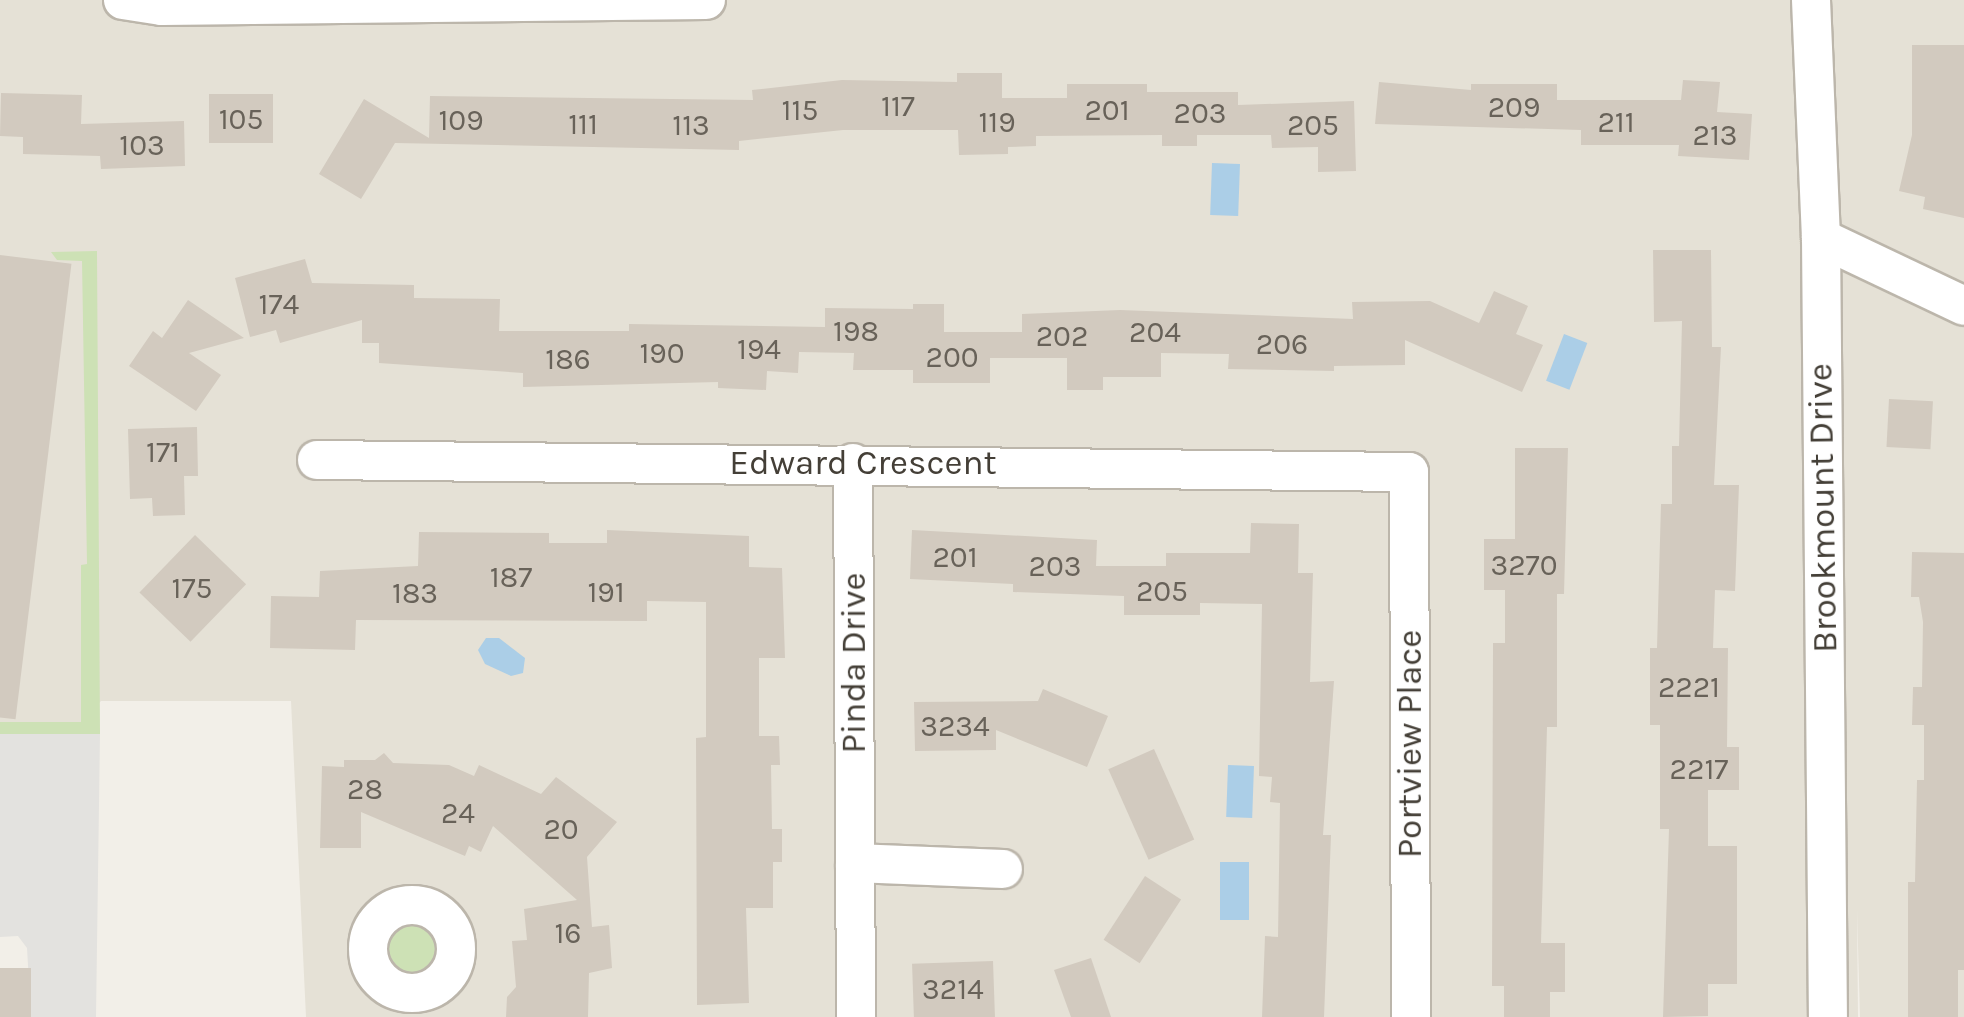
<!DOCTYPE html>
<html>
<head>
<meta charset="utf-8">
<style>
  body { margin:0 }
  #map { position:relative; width:1964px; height:1017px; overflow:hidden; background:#f2efe8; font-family:Karla,sans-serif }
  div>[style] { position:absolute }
  .residential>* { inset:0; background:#e5e1d6 }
  .green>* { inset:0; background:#cde1b5 }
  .round { border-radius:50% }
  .parking>* { inset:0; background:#e3e2df }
  .water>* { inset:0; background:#abcee7; transform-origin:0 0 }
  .building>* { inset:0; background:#d2cabf; transform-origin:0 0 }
  .roads { filter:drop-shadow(2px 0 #bcb6ab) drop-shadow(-2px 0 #bcb6ab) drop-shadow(0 2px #bcb6ab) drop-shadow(0 -2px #bcb6ab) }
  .minor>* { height:38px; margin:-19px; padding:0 19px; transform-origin:19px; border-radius:19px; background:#fff }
  .minor>.ring { margin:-19px; padding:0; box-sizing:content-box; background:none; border:38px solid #fff; border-radius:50% }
  span { translate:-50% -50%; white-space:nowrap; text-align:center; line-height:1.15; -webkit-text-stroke:8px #fff; paint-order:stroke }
  .number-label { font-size:30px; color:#686259 }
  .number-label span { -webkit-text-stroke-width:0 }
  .street-label { font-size:35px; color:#443f37 }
</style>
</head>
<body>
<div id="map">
  <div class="residential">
    <div style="clip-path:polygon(0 0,1964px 0,1964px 1017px,1860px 1017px,1857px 910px,1858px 1017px,306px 1017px,291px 701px,101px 701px,81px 722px,0 722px)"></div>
  </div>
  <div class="green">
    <div style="clip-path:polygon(97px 251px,100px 734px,0 734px,0 722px,81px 722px,81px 565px,87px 564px,82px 261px,57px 260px,51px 252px)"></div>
    <div class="round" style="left:386px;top:923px;width:50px;height:50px"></div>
  </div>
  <div class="parking">
    <div style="clip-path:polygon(0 734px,100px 734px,96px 1017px,31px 1017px,27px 948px,18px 936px,0 937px)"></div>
  </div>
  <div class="water">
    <div style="left:1212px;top:163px;width:28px;height:52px;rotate:2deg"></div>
    <div style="left:1564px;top:334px;width:25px;height:50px;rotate:21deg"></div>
    <div style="clip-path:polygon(486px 638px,499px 638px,525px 658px,523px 673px,511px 676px,485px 664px,478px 650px)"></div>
    <div style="left:1228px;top:765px;width:26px;height:52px;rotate:2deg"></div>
    <div style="left:1220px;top:862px;width:29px;height:58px"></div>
  </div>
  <div class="building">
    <div style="clip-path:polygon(1912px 45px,1964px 45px,1964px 218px,1923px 209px,1925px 197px,1899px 191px,1912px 135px)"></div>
    <div style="clip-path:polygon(957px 73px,1002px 73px,1002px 98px,1067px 98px,1067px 84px,1147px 84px,1147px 92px,1238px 92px,1238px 105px,1354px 101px,1356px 171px,1318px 172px,1318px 147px,1272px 148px,1271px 135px,1197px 135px,1197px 146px,1162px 146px,1162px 135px,1036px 136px,1036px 146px,1008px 147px,1008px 154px,959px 155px,958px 130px,843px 130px,739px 141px,739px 150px,395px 143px,361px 199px,319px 174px,364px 99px,429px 138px,430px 96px,753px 100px,752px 90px,842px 80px,957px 82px)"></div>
    <div style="clip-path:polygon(1683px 80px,1720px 82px,1717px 112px,1752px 114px,1749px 160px,1678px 156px,1679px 145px,1581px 145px,1581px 130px,1375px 124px,1379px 82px,1471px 90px,1471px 84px,1557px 84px,1557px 100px,1681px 100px)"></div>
    <div style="clip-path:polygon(1px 93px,82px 95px,81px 124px,184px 121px,185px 166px,101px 169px,100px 156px,23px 154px,23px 137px,0 136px)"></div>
    <div style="left:273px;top:94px;width:49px;height:64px;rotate:90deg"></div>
    <div style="clip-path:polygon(1653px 250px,1711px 250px,1712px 347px,1721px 347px,1714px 485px,1739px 485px,1735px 591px,1715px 590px,1713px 648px,1728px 648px,1727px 747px,1739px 747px,1739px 790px,1708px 790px,1708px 846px,1737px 846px,1737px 984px,1708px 984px,1708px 1016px,1663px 1017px,1669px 829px,1660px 829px,1660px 725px,1650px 725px,1650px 648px,1657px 648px,1661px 504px,1672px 504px,1672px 446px,1679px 446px,1682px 321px,1654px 322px)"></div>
    <div style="left:0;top:255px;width:72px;height:459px;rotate:7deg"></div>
    <div style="clip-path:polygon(305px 259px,312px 283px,414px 285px,414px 298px,500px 299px,499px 331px,629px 331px,629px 324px,825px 327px,825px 308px,913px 309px,913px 304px,944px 304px,944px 332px,1022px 332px,1022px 314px,1120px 310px,1353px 319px,1352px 302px,1430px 301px,1479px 323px,1494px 291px,1528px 306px,1516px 334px,1543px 345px,1522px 392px,1405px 340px,1405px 365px,1334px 366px,1334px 371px,1228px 369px,1229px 354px,1161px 353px,1161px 377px,1103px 377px,1103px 390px,1067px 390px,1067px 358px,990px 358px,990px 383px,913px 383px,913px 370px,853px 370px,854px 353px,799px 352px,798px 373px,767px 371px,766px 390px,718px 388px,718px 382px,523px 387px,523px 373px,379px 363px,379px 343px,362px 343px,362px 320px,280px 343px,276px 330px,250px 337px,235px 278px)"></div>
    <div style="clip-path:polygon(188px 300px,244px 338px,189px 353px,221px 375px,196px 411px,129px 366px,153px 331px,162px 338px)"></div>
    <div style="left:1889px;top:399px;width:44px;height:48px;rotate:3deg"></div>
    <div style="clip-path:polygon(197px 427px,198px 476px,184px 476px,185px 515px,153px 516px,152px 498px,130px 499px,128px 429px)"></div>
    <div style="clip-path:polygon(1515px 448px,1568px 448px,1564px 594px,1557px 594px,1557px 727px,1547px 727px,1541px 943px,1565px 943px,1565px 992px,1550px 992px,1550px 1017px,1504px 1017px,1504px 986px,1492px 986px,1493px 643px,1505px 643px,1505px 590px,1484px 590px,1484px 539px,1515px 539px)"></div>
    <div style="clip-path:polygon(1251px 523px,1299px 524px,1298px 573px,1313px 573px,1310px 682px,1334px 681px,1323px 835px,1331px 835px,1324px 1017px,1262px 1017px,1265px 936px,1278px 937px,1280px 803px,1270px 802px,1272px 777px,1259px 776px,1262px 604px,1200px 603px,1200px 615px,1124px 615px,1124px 596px,1013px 592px,1013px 584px,910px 579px,912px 530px,1097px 540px,1096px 566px,1166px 566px,1166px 553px,1250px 553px)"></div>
    <div style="clip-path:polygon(607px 530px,749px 536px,749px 567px,782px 568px,785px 658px,759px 658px,759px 736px,779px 736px,780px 765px,771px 765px,772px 829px,782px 829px,782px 862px,773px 862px,773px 908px,746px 908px,749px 1003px,697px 1005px,696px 738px,706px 737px,706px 602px,647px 601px,647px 621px,356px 620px,355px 650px,270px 648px,271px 596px,319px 597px,320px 571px,418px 566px,419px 532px,549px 533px,549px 543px,607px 543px)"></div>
    <div style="left:195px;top:535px;width:71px;height:80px;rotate:44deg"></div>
    <div style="clip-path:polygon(1912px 552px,1964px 553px,1964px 970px,1958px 970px,1958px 1017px,1908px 1017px,1908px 882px,1915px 882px,1917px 780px,1924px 780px,1924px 725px,1912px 725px,1913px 687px,1922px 687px,1923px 622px,1919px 597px,1911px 597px)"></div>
    <div style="clip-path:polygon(1043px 689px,1108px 716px,1087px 767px,996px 730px,996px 750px,915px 751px,914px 702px,1038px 701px)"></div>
    <div style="left:1154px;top:749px;width:99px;height:50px;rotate:66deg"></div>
    <div style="clip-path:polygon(384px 753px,393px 763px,449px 765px,474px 776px,479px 765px,541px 794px,556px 777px,617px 822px,587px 857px,592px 927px,609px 925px,612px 968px,589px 973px,588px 1017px,506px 1017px,507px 997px,516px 987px,512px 941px,527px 940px,524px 909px,577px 900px,493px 826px,481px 852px,469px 846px,465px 856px,361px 812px,361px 848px,320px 848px,322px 766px,344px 767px,344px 760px,375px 760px)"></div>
    <div style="left:1145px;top:876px;width:43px;height:76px;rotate:33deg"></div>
    <div style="clip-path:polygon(1091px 958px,1111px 1017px,1071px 1017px,1054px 970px)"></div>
    <div style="left:993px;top:961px;width:56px;height:81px;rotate:88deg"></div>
    <div style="left:0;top:968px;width:31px;height:49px"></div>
  </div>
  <div class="roads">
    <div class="minor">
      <div style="left:123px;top:0;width:39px;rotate:9deg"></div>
      <div style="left:162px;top:6px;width:544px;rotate:-0.63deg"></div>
      <div style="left:1811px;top:0;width:238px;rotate:87.6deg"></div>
      <div style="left:1821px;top:238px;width:779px;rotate:89.49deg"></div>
      <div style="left:1821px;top:238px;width:158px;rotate:25.4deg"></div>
      <div style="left:317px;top:460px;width:1092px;rotate:0.63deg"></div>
      <div style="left:1409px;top:472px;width:545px;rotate:89.79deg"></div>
      <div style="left:853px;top:463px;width:554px;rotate:89.69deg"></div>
      <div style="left:855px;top:863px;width:148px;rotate:2.3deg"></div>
      <div class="ring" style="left:368px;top:905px;width:50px;height:50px"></div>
    </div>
  </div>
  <div class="number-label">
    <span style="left:898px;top:106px">117</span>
    <span style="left:1514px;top:107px">209</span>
    <span style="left:800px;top:110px">115</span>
    <span style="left:1107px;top:110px">201</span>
    <span style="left:1200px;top:113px">203</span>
    <span style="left:241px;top:119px">105</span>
    <span style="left:461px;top:120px">109</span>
    <span style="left:997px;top:122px">119</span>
    <span style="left:1616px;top:122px">211</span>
    <span style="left:583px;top:124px">111</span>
    <span style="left:691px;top:125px">113</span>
    <span style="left:1313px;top:125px">205</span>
    <span style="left:1715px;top:135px">213</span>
    <span style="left:142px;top:145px">103</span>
    <span style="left:279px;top:304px">174</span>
    <span style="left:856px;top:331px">198</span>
    <span style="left:1155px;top:332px">204</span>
    <span style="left:1062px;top:336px">202</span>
    <span style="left:1282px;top:344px">206</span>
    <span style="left:759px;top:349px">194</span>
    <span style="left:662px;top:353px">190</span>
    <span style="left:952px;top:357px">200</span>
    <span style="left:568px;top:359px">186</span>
    <span style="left:163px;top:452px">171</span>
    <span style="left:955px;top:557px">201</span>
    <span style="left:1524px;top:565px">3270</span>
    <span style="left:1055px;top:566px">203</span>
    <span style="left:511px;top:577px">187</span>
    <span style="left:192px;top:588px">175</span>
    <span style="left:1162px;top:591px">205</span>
    <span style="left:606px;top:592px">191</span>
    <span style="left:415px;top:593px">183</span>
    <span style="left:1689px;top:687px">2221</span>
    <span style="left:955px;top:726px">3234</span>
    <span style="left:1699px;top:769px">2217</span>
    <span style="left:365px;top:789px">28</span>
    <span style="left:458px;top:813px">24</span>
    <span style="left:561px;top:829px">20</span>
    <span style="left:568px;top:933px">16</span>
    <span style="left:953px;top:989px">3214</span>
  </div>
  <div class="street-label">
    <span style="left:863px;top:463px">Edward Crescent</span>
    <span style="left:1823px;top:508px;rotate:-91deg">Brookmount Drive</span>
    <span style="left:854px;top:663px;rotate:-90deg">Pinda Drive</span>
    <span style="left:1410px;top:744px;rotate:-90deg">Portview Place</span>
  </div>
</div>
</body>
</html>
